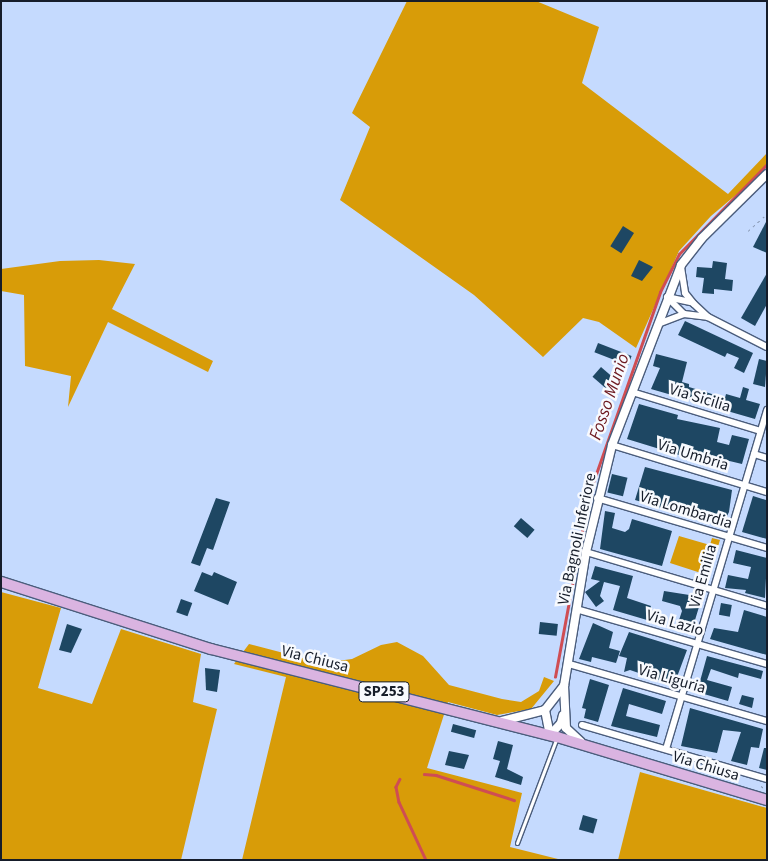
<!DOCTYPE html>
<html>
<head>
<meta charset="utf-8">
<style>
  body { margin:0 }
  #map { position:relative; width:768px; height:861px; overflow:hidden; background:#c5dafe; font-family:"Source Sans 3",sans-serif }
  div>[style] { position:absolute }
  .green>* { inset:0; background:#d89c08 }
  .stream>* { height:2.5px; margin:-1.25px; padding:0 1.25px; transform-origin:1.25px; border-radius:1.25px; background:#cf4d53 }
  .building>* { inset:0; background:#1e4763; transform-origin:0 0 }
  .path>* { height:1px; margin-top:-0.5px; transform-origin:0; background:repeating-linear-gradient(90deg,#8595b0 0 2.5px,transparent 0 6.5px) }
  .roads { filter:drop-shadow(1px 0 #4b5d7c) drop-shadow(-1px 0 #4b5d7c) drop-shadow(0 1px #4b5d7c) drop-shadow(0 -1px #4b5d7c) }
  .service>* { height:3px; margin:-1.5px; padding:0 1.5px; transform-origin:1.5px; border-radius:1.5px; background:#fff }
  .minor>* { height:6px; margin:-3px; padding:0 3px; transform-origin:3px; border-radius:3px; background:#fff }
  .tertiary>* { height:8px; margin:-4px; padding:0 4px; transform-origin:4px; border-radius:4px; background:#fff }
  .primary>* { height:10px; margin:-5px; padding:0 5px; transform-origin:5px; border-radius:5px; background:#dab4e1 }
  span { translate:-50% -50%; white-space:nowrap; text-align:center; line-height:1.15; -webkit-text-stroke:5px #f8fafe; paint-order:stroke }
  .shield-label span { padding:1px 4px; background:#f8fafe; border:1px solid; border-radius:4px; -webkit-text-stroke-width:0 }
  .shield-label { font-size:15px; color:#161d2a; font-weight:700 }
  .street-label { font-size:16px; color:#161d2a }
  .water-label { font-size:18px; color:#6d1920; font-style:italic }
  .frame { position:absolute; inset:0; border:2px solid #161d2a; pointer-events:none }
</style>
</head>
<body>
<div id="map">
  <div class="green">
    <div style="clip-path:polygon(407px 1px,536px 1px,599px 27px,582px 83px,728px 194px,767px 153px,767px 164px,750px 183px,711px 216px,679px 251px,636px 348px,599px 322px,583px 318px,543px 357px,474px 295px,340px 200px,370px 127px,352px 113px)"></div>
    <div style="clip-path:polygon(99px 260px,135px 264px,112px 309px,213px 361px,208px 372px,108px 322px,68px 407px,71px 376px,25px 366px,24px 295px,1px 291px,1px 269px,60px 261px)"></div>
    <div style="clip-path:polygon(679px 536px,710px 545px,712px 538px,720px 540px,707px 582px,700px 580px,701px 573px,670px 563px)"></div>
    <div style="clip-path:polygon(1px 592px,61px 608px,38px 688px,92px 704px,121px 629px,201px 654px,193px 702px,217px 709px,181px 860px,1px 860px)"></div>
    <div style="clip-path:polygon(397px 642px,423px 656px,449px 685px,502px 699px,521px 702px,539px 691px,544px 677px,554px 681px,531px 709px,497px 715px,448px 702px,427px 768px,522px 793px,510px 847px,562px 860px,242px 860px,286px 677px,234px 664px,249px 644px,322px 663px,352px 659px,381px 645px)"></div>
    <div style="clip-path:polygon(640px 772px,767px 808px,767px 860px,618px 860px)"></div>
  </div>
  <div class="stream">
    <div style="left:555px;top:677px;width:186px;rotate:-79.5deg"></div>
    <div style="left:589px;top:494px;width:214px;rotate:-70.6deg"></div>
    <div style="left:660px;top:292px;width:42px;rotate:-63.4deg"></div>
    <div style="left:679px;top:254px;width:126px;rotate:-45.6deg"></div>
    <div style="left:424px;top:774px;width:12px;rotate:5deg"></div>
    <div style="left:436px;top:775px;width:82px;rotate:17.8deg"></div>
    <div style="left:400px;top:779px;width:9px;rotate:117deg"></div>
    <div style="left:396px;top:787px;width:15px;rotate:79deg"></div>
    <div style="left:399px;top:802px;width:64px;rotate:65deg"></div>
  </div>
  <div class="building">
    <div style="clip-path:polygon(767px 220px,767px 253px,753px 247px)"></div>
    <div style="left:623px;top:226px;width:13px;height:24px;rotate:32deg"></div>
    <div style="clip-path:polygon(639px 260px,653px 267px,642px 281px,631px 276px)"></div>
    <div style="clip-path:polygon(713px 261px,727px 263px,725px 279px,733px 280px,732px 291px,714px 289px,714px 294px,702px 293px,704px 278px,696px 277px,697px 267px,712px 268px)"></div>
    <div style="clip-path:polygon(767px 273px,767px 304px,755px 326px,741px 318px)"></div>
    <div style="clip-path:polygon(685px 321px,753px 353px,744px 373px,734px 368px,739px 358px,727px 353px,725px 357px,678px 335px)"></div>
    <div style="left:598px;top:343px;width:36px;height:10px;rotate:21deg"></div>
    <div style="clip-path:polygon(656px 354px,687px 362px,682px 382px,689px 384px,689px 387px,725px 398px,726px 394px,740px 398px,743px 387px,749px 389px,746px 400px,760px 404px,755px 419px,651px 389px,660px 368px,653px 366px)"></div>
    <div style="clip-path:polygon(759px 359px,767px 361px,765px 387px,753px 384px)"></div>
    <div style="left:601px;top:367px;width:18px;height:13px;rotate:41deg"></div>
    <div style="clip-path:polygon(639px 404px,678px 415px,677px 419px,720px 428px,717px 442px,729px 445px,732px 435px,749px 439px,742px 464px,717px 458px,715px 466px,627px 439px)"></div>
    <div style="clip-path:polygon(645px 467px,732px 490px,729px 512px,722px 526px,635px 500px)"></div>
    <div style="left:612px;top:474px;width:16px;height:19px;rotate:14deg"></div>
    <div style="clip-path:polygon(753px 496px,766px 500px,767px 539px,742px 532px)"></div>
    <div style="clip-path:polygon(216px 498px,230px 502px,213px 550px,207px 548px,200px 566px,191px 563px)"></div>
    <div style="clip-path:polygon(605px 511px,615px 513px,612px 528px,625px 532px,629px 529px,632px 519px,672px 531px,662px 566px,600px 549px)"></div>
    <div style="left:521px;top:518px;width:18px;height:11px;rotate:41deg"></div>
    <div style="clip-path:polygon(736px 550px,767px 558px,765px 598px,745px 593px,746px 590px,725px 588px,728px 575px,748px 579px,751px 567px,733px 563px)"></div>
    <div style="clip-path:polygon(595px 566px,633px 576px,627px 598px,651px 606px,647px 620px,613px 610px,620px 586px,604px 582px,600px 596px,604px 601px,596px 607px,585px 592px,600px 581px,591px 579px)"></div>
    <div style="clip-path:polygon(202px 572px,212px 576px,214px 572px,237px 582px,228px 605px,194px 591px)"></div>
    <div style="clip-path:polygon(664px 591px,702px 597px,692px 630px,677px 626px,682px 611px,680px 606px,662px 601px)"></div>
    <div style="left:181px;top:599px;width:12px;height:14px;rotate:20deg"></div>
    <div style="left:721px;top:603px;width:11px;height:12px;rotate:10deg"></div>
    <div style="clip-path:polygon(744px 610px,767px 617px,767px 655px,710px 639px,714px 628px,738px 632px)"></div>
    <div style="left:540px;top:622px;width:18px;height:12px;rotate:6deg"></div>
    <div style="clip-path:polygon(593px 623px,613px 632px,609px 648px,620px 651px,616px 663px,592px 657px,591px 662px,579px 659px)"></div>
    <div style="clip-path:polygon(67px 624px,82px 629px,71px 653px,59px 650px)"></div>
    <div style="clip-path:polygon(629px 632px,687px 650px,674px 685px,630px 670px,624px 672px,627px 658px,619px 656px)"></div>
    <div style="clip-path:polygon(707px 656px,763px 671px,761px 679px,739px 673px,738px 678px,711px 669px,707px 680px,732px 687px,728px 701px,697px 692px)"></div>
    <div style="clip-path:polygon(205px 668px,220px 670px,217px 692px,206px 690px)"></div>
    <div style="clip-path:polygon(590px 679px,609px 685px,598px 722px,584px 718px,586px 709px,582px 708px)"></div>
    <div style="clip-path:polygon(623px 688px,666px 701px,662px 714px,629px 704px,626px 716px,660px 725px,657px 737px,611px 726px)"></div>
    <div style="clip-path:polygon(742px 695px,754px 698px,752px 708px,739px 704px)"></div>
    <div style="clip-path:polygon(690px 708px,763px 729px,759px 748px,751px 747px,747px 765px,731px 761px,741px 732px,723px 730px,717px 753px,681px 746px)"></div>
    <div style="left:453px;top:724px;width:24px;height:8px;rotate:15deg"></div>
    <div style="clip-path:polygon(498px 741px,513px 745px,507px 769px,523px 777px,521px 785px,495px 777px,500px 761px,493px 759px)"></div>
    <div style="clip-path:polygon(764px 748px,767px 748px,767px 770px,759px 768px)"></div>
    <div style="clip-path:polygon(449px 751px,469px 755px,464px 769px,445px 765px)"></div>
    <div style="left:583px;top:815px;width:15px;height:15px;rotate:16deg"></div>
  </div>
  <div class="path">
    <div style="left:748px;top:231px;width:25px;rotate:-42deg"></div>
    <div style="left:761px;top:786px;width:7px;rotate:34deg"></div>
  </div>
  <div class="roads">
    <div class="service">
      <div style="left:517px;top:843px;width:110px;rotate:-69.3deg"></div>
    </div>
    <div class="minor">
      <div style="left:681px;top:267px;width:26px;rotate:81deg"></div>
      <div style="left:685px;top:293px;width:14px;rotate:51deg"></div>
      <div style="left:694px;top:304px;width:19px;rotate:43deg"></div>
      <div style="left:708px;top:317px;width:66px;rotate:27deg"></div>
      <div style="left:684px;top:314px;width:24px;rotate:-135deg"></div>
      <div style="left:667px;top:297px;width:25px;rotate:12deg"></div>
      <div style="left:658px;top:324px;width:28px;rotate:-21deg"></div>
      <div style="left:684px;top:314px;width:23px;rotate:7deg"></div>
      <div style="left:632px;top:392px;width:134px;rotate:16.9deg"></div>
      <div style="left:612px;top:445px;width:162px;rotate:16.9deg"></div>
      <div style="left:754px;top:454px;width:14px;rotate:17deg"></div>
      <div style="left:597px;top:498px;width:177px;rotate:16.4deg"></div>
      <div style="left:586px;top:552px;width:189px;rotate:16.6deg"></div>
      <div style="left:576px;top:609px;width:199px;rotate:16.1deg"></div>
      <div style="left:569px;top:664px;width:206px;rotate:16.1deg"></div>
      <div style="left:582px;top:725px;width:193px;rotate:16.3deg"></div>
      <div style="left:666px;top:749px;width:354px;rotate:-73.4deg"></div>
    </div>
    <div class="tertiary">
      <div style="left:545px;top:710px;width:25px;rotate:79deg"></div>
      <div style="left:550px;top:735px;width:16px;rotate:-47deg"></div>
      <div style="left:561px;top:723px;width:8px;rotate:-76deg"></div>
      <div style="left:502px;top:721px;width:44px;rotate:-14.3deg"></div>
      <div style="left:545px;top:710px;width:31px;rotate:-52deg"></div>
      <div style="left:581px;top:742px;width:21px;rotate:-137deg"></div>
      <div style="left:566px;top:728px;width:42px;rotate:-92.7deg"></div>
      <div style="left:564px;top:686px;width:136px;rotate:-80.7deg"></div>
      <div style="left:586px;top:552px;width:110px;rotate:-76.3deg"></div>
      <div style="left:612px;top:445px;width:193px;rotate:-69deg"></div>
      <div style="left:681px;top:265px;width:34px;rotate:-52deg"></div>
      <div style="left:702px;top:238px;width:91px;rotate:-44.6deg"></div>
    </div>
    <div class="primary">
      <div style="left:1px;top:582px;width:220px;rotate:17.7deg"></div>
      <div style="left:211px;top:649px;width:357px;rotate:14.3deg"></div>
      <div style="left:557px;top:737px;width:219px;rotate:16.7deg"></div>
    </div>
  </div>
  <div class="shield-label">
    <span style="left:384px;top:692px">SP253</span>
  </div>
  <div class="street-label">
    <span style="left:700px;top:398px;rotate:17deg">Via Sicilia</span>
    <span style="left:693px;top:455px;rotate:17deg">Via Umbria</span>
    <span style="left:686px;top:510px;rotate:17deg">Via Lombardia</span>
    <span style="left:577px;top:539px;rotate:-78deg">Via Bagnoli Inferiore</span>
    <span style="left:703px;top:576px;rotate:-74deg">Via Emilia</span>
    <span style="left:675px;top:623px;rotate:16deg">Via Lazio</span>
    <span style="left:315px;top:659px;rotate:14deg">Via Chiusa</span>
    <span style="left:672px;top:679px;rotate:16deg">Via Liguria</span>
    <span style="left:706px;top:766px;rotate:17deg">Via Chiusa</span>
  </div>
  <div class="water-label">
    <span style="left:610px;top:397px;rotate:-71deg">Fosso Munio</span>
  </div>
  <div class="frame"></div>
</div>
</body>
</html>
